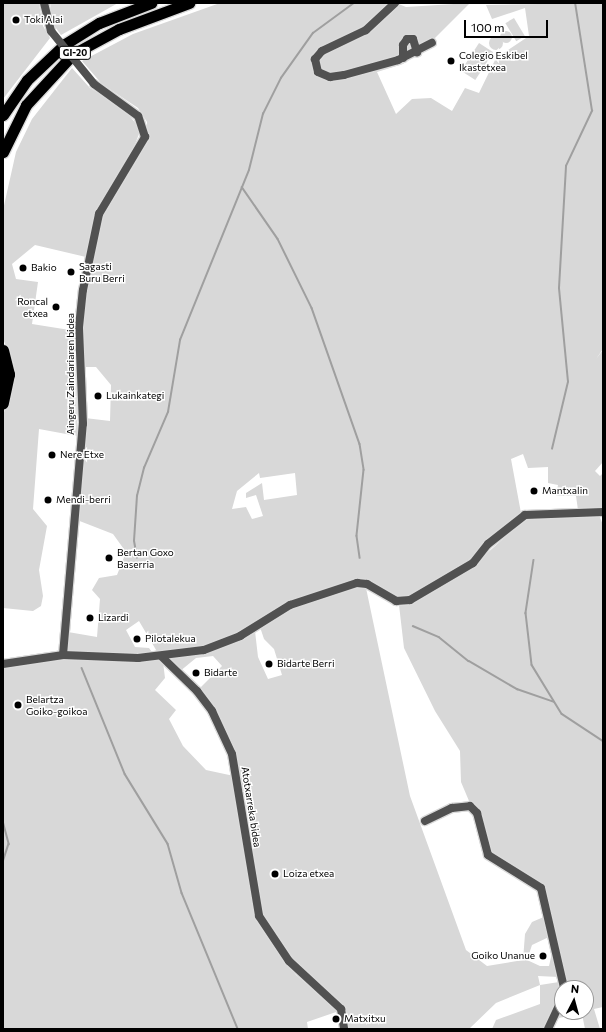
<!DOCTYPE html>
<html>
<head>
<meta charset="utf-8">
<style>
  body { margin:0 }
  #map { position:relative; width:606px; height:1032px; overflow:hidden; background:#fff; font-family:Commissioner,sans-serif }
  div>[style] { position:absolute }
  .green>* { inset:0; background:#d8d8d8; transform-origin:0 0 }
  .round { border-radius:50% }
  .stream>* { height:1.5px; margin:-0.75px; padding:0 0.75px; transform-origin:0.75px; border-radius:0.75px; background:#9f9f9f }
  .roads { filter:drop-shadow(1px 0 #dbdbdb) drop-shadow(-1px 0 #dbdbdb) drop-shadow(0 1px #dbdbdb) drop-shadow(0 -1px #dbdbdb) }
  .minor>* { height:8px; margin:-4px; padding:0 4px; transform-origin:4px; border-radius:4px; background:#515151 }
  .highway>* { height:11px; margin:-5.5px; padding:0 5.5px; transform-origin:5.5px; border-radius:5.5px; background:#000 }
  .minor-bridge>* { height:8px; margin:-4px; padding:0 4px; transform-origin:4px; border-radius:4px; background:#515151 }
  .dots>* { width:11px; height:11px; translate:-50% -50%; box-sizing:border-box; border:2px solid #fff; border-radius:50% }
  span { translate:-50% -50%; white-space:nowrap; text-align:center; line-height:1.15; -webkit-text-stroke:3px #fff; paint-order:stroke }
  .shield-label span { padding:1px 3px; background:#fff; border:1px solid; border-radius:3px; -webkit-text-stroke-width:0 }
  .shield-label { font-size:9px; color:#000; font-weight:700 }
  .poi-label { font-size:10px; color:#000 }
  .left { translate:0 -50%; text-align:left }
  .right { translate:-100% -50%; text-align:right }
  .street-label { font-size:10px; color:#000 }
  .frame { position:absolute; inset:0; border:4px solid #000; pointer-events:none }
  .north { position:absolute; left:554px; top:980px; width:40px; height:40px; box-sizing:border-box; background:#fff; border:1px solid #999; border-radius:50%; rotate:6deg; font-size:11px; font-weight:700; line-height:16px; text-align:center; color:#000 }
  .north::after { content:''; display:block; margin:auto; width:14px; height:18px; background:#000; clip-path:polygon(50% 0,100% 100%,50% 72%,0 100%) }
  .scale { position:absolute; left:464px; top:20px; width:84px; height:18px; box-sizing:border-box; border:2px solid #000; border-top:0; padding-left:5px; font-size:12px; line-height:14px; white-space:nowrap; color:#000; -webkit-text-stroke:3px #fff; paint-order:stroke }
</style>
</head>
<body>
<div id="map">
  <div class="green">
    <div style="clip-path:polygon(3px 3px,39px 4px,43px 26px,50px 38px,3px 99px)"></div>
    <div style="clip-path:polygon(50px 3px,118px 3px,61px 35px,53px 24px)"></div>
    <div style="clip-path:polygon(evenodd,220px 3px,396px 3px,406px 7px,470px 3px,422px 51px,403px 64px,377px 72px,396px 114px,412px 99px,431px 98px,452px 111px,465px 88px,479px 93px,496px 58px,529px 36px,525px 8px,492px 19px,486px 5px,603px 3px,603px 349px,596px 359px,603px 350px,603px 462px,595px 471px,600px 476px,603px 473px,603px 511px,578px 510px,576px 496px,556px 496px,558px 485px,548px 483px,548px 467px,528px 468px,523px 454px,511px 459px,521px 513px,487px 539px,473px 560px,410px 598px,397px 599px,371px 584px,335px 587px,239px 635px,204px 648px,159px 655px,139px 621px,126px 630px,135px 647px,149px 648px,154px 655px,66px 652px,68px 632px,97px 637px,100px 599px,92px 590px,99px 578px,117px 575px,126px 552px,113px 534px,77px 520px,85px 418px,110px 421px,111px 385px,96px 367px,84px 367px,82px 313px,100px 218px,147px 140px,147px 122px,138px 108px,102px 84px,82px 61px,133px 34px,220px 3px,259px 473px,260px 478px,295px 473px,297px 495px,264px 500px,262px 483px,246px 493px,246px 498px,256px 495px,263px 516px,252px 519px,246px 507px,232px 509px,237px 491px,259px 473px)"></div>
    <div style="left:514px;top:18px;width:21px;height:10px;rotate:59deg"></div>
    <div class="round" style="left:500px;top:31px;width:12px;height:12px"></div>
    <div class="round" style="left:489px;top:36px;width:14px;height:14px"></div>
    <div style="left:479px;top:43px;width:17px;height:33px;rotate:33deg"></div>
    <div style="clip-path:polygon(72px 68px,90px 88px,123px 108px,137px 125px,139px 134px,132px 152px,94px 216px,86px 257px,35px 245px,12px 264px,16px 279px,38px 282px,32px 324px,76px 331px,77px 436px,39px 429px,33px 509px,47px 526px,39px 570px,43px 596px,41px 606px,33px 611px,3px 608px,3px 415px,14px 384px,14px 364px,3px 339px,3px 210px,16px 152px,32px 119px)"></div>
    <div style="clip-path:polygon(599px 515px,603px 525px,603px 1007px,594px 1009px,600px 1029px,585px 1029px,582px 1014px,558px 1018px,562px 1010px,586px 1012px,586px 988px,566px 988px,546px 890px,497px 858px,488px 846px,461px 782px,460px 751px,435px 711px,404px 648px,399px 605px,413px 603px,474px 565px,525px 519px)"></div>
    <div style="clip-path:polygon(356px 587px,366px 588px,410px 796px,466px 950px,487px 966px,523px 960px,525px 934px,532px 922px,546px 916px,551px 936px,532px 945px,527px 960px,540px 966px,549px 966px,552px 953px,559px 977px,538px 976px,540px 985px,559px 982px,558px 1002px,544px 1029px,492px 1029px,496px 1020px,540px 1004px,540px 985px,496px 1003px,469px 1029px,347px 1029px,344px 1008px,289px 957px,261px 915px,240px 780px,198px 690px,222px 666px,213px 656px,196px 658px,179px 672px,166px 658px,255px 631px,258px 657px,268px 679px,282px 675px,274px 649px,264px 639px,260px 627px,292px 607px)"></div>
    <div style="clip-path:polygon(63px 657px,156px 659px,163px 662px,165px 678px,155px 690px,176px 710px,169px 719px,183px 746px,206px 770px,234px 776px,256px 920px,296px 975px,339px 1011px,307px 1022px,308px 1029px,3px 1029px,3px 666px)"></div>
  </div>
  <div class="stream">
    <div style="left:242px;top:187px;width:63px;rotate:55.3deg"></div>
    <div style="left:278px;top:239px;width:77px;rotate:63.8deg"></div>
    <div style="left:312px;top:308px;width:144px;rotate:70.6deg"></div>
    <div style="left:360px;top:444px;width:26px;rotate:81deg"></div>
    <div style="left:364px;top:470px;width:66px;rotate:96.1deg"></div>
    <div style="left:357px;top:536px;width:22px;rotate:82deg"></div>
    <div style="left:552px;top:449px;width:69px;rotate:-76.6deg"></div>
    <div style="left:568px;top:382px;width:94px;rotate:-95.5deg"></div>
    <div style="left:559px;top:288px;width:122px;rotate:-86.7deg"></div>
    <div style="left:566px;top:166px;width:61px;rotate:-64.7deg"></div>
    <div style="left:592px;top:111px;width:109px;rotate:-98.9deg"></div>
    <div style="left:137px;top:558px;width:17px;rotate:-100deg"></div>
    <div style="left:134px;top:541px;width:45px;rotate:-86.2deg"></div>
    <div style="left:137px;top:496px;width:29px;rotate:-76deg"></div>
    <div style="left:144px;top:468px;width:61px;rotate:-66.8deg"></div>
    <div style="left:168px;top:412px;width:73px;rotate:-80.5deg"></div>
    <div style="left:180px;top:340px;width:183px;rotate:-67.9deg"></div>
    <div style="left:249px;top:170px;width:58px;rotate:-76deg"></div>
    <div style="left:263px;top:114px;width:40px;rotate:-63.4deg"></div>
    <div style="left:281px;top:78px;width:55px;rotate:-54.6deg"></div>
    <div style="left:313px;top:33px;width:51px;rotate:-36.2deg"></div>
    <div style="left:534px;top:560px;width:54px;rotate:98.6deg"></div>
    <div style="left:526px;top:613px;width:52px;rotate:83.4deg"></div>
    <div style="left:532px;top:665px;width:57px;rotate:58.5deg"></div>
    <div style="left:562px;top:714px;width:49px;rotate:33.4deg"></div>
    <div style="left:413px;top:626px;width:28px;rotate:23deg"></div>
    <div style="left:439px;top:637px;width:38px;rotate:39deg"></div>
    <div style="left:469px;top:661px;width:56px;rotate:30.3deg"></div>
    <div style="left:517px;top:689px;width:39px;rotate:19deg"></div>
    <div style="left:82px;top:668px;width:114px;rotate:67.9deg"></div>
    <div style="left:125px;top:774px;width:82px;rotate:58.4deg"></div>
    <div style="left:168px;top:844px;width:51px;rotate:74.1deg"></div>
    <div style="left:182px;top:893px;width:147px;rotate:67.6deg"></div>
    <div style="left:3px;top:821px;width:24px;rotate:75deg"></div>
    <div style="left:9px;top:844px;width:20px;rotate:108deg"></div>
  </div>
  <div class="roads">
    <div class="minor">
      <div style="left:44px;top:3px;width:29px;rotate:76deg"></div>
      <div style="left:395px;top:3px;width:40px;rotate:137deg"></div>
      <div style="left:366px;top:30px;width:49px;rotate:154.5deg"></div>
      <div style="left:322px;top:51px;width:11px;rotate:131deg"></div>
      <div style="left:315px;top:59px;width:13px;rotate:77deg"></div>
      <div style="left:318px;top:72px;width:13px;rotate:23deg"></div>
      <div style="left:330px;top:77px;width:14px;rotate:-8deg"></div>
      <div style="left:344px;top:75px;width:56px;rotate:-15.5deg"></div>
      <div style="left:398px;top:60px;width:38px;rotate:-27deg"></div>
      <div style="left:403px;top:58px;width:13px;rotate:-90deg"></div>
      <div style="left:403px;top:45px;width:7px;rotate:-56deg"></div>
      <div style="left:407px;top:39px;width:6px"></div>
      <div style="left:413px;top:39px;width:14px;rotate:73deg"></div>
      <div style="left:63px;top:655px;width:232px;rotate:-85.1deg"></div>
      <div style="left:83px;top:424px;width:97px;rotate:-92.4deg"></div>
      <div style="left:79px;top:327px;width:37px;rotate:-84deg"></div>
      <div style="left:83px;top:290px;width:78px;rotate:-78.1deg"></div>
      <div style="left:99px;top:214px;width:90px;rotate:-59.1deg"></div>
      <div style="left:145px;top:137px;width:22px;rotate:-108deg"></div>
      <div style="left:138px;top:116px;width:54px;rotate:-144deg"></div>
      <div style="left:162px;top:657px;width:49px;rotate:44.2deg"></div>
      <div style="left:197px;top:691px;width:25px;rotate:53deg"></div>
      <div style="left:212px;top:711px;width:47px;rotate:65.1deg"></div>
      <div style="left:232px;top:754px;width:164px;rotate:80.5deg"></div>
      <div style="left:259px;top:916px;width:54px;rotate:56.3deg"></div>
      <div style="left:289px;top:961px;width:71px;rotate:42.7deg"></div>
      <div style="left:341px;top:1009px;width:20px;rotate:81deg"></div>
      <div style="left:3px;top:664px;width:61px;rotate:-8.5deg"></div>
      <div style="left:63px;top:655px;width:75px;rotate:2.3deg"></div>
      <div style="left:138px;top:658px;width:66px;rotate:-6.9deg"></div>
      <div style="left:204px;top:650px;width:39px;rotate:-21deg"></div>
      <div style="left:240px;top:636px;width:59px;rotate:-31.8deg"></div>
      <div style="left:290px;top:605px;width:71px;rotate:-18.2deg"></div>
      <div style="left:357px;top:583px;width:10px;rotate:6deg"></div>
      <div style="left:367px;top:584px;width:34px;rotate:30deg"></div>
      <div style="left:396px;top:601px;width:14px;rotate:-4deg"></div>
      <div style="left:410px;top:600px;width:73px;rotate:-30.4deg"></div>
      <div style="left:473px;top:563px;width:24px;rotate:-52deg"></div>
      <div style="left:488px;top:544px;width:47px;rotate:-38.1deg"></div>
      <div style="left:525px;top:515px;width:78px;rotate:-2.2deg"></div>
      <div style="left:425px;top:821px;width:30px;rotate:-26deg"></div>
      <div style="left:452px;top:808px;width:18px;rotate:-6deg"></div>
      <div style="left:470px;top:806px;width:10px;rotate:45deg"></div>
      <div style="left:477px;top:813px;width:43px;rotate:75.3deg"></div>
      <div style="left:488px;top:855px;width:62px;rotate:31.9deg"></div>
      <div style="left:541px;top:888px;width:103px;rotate:77deg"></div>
      <div style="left:548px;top:1029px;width:33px;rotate:-65deg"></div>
    </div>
    <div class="highway">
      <div style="left:3px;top:115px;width:42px;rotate:-55.6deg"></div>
      <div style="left:27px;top:80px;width:52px;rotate:-43.5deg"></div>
      <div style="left:65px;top:44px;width:40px;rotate:-32deg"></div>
      <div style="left:99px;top:23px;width:56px;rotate:-21deg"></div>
      <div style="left:3px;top:152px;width:52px;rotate:-63.9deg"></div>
      <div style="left:26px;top:105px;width:69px;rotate:-47.3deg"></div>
      <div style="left:73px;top:54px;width:52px;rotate:-28.5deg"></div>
      <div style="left:119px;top:29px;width:75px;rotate:-20.4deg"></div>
      <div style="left:3px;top:350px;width:25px;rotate:76deg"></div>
      <div style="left:9px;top:374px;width:30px;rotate:102deg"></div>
    </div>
  </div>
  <div class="minor-bridge">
    <div style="left:51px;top:31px;width:68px;rotate:50.9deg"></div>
  </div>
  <div class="dots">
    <div style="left:16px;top:20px;background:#000"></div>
    <div style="left:451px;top:61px;background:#000"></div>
    <div style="left:23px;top:268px;background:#000"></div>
    <div style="left:71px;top:272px;background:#000"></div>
    <div style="left:56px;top:307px;background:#000"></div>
    <div style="left:98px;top:396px;background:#000"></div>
    <div style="left:52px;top:455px;background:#000"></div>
    <div style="left:534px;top:491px;background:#000"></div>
    <div style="left:48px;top:500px;background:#000"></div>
    <div style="left:109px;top:558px;background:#000"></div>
    <div style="left:90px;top:618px;background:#000"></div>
    <div style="left:137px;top:639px;background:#000"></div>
    <div style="left:269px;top:664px;background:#000"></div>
    <div style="left:196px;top:673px;background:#000"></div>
    <div style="left:18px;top:705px;background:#000"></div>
    <div style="left:275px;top:874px;background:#000"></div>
    <div style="left:543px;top:956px;background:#000"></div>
    <div style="left:336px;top:1019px;background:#000"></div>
  </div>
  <div class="shield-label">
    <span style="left:75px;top:53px">GI-20</span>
  </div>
  <div class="poi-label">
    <span class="left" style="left:24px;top:20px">Toki Alai</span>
    <span class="left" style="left:459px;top:61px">Colegio Eskibel<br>Ikastetxea</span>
    <span class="left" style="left:79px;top:272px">Sagasti<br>Buru Berri</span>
    <span class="left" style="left:31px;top:268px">Bakio</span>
    <span class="right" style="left:48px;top:307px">Roncal<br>etxea</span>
    <span class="left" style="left:106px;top:396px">Lukainkategi</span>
    <span class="left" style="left:60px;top:455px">Nere Etxe</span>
    <span class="left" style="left:542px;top:491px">Mantxalin</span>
    <span class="left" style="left:56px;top:500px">Mendi-berri</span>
    <span class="left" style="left:117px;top:558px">Bertan Goxo<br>Baserria</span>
    <span class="left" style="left:98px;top:618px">Lizardi</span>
    <span class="left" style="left:145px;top:639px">Pilotalekua</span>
    <span class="left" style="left:277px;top:664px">Bidarte Berri</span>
    <span class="left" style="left:204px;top:673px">Bidarte</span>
    <span class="left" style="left:26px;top:705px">Belartza<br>Goiko-goikoa</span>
    <span class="left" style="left:283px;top:874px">Loiza etxea</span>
    <span class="right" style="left:535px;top:956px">Goiko Unanue</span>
    <span class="left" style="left:344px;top:1019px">Matxitxu</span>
  </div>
  <div class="street-label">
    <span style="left:71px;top:374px;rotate:-90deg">Aingeru Zaindariaren bidea</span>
    <span style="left:251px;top:807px;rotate:81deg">Atotxarreka bidea</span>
  </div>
  <div class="frame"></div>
  <div class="north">N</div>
  <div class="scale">100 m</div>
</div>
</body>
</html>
